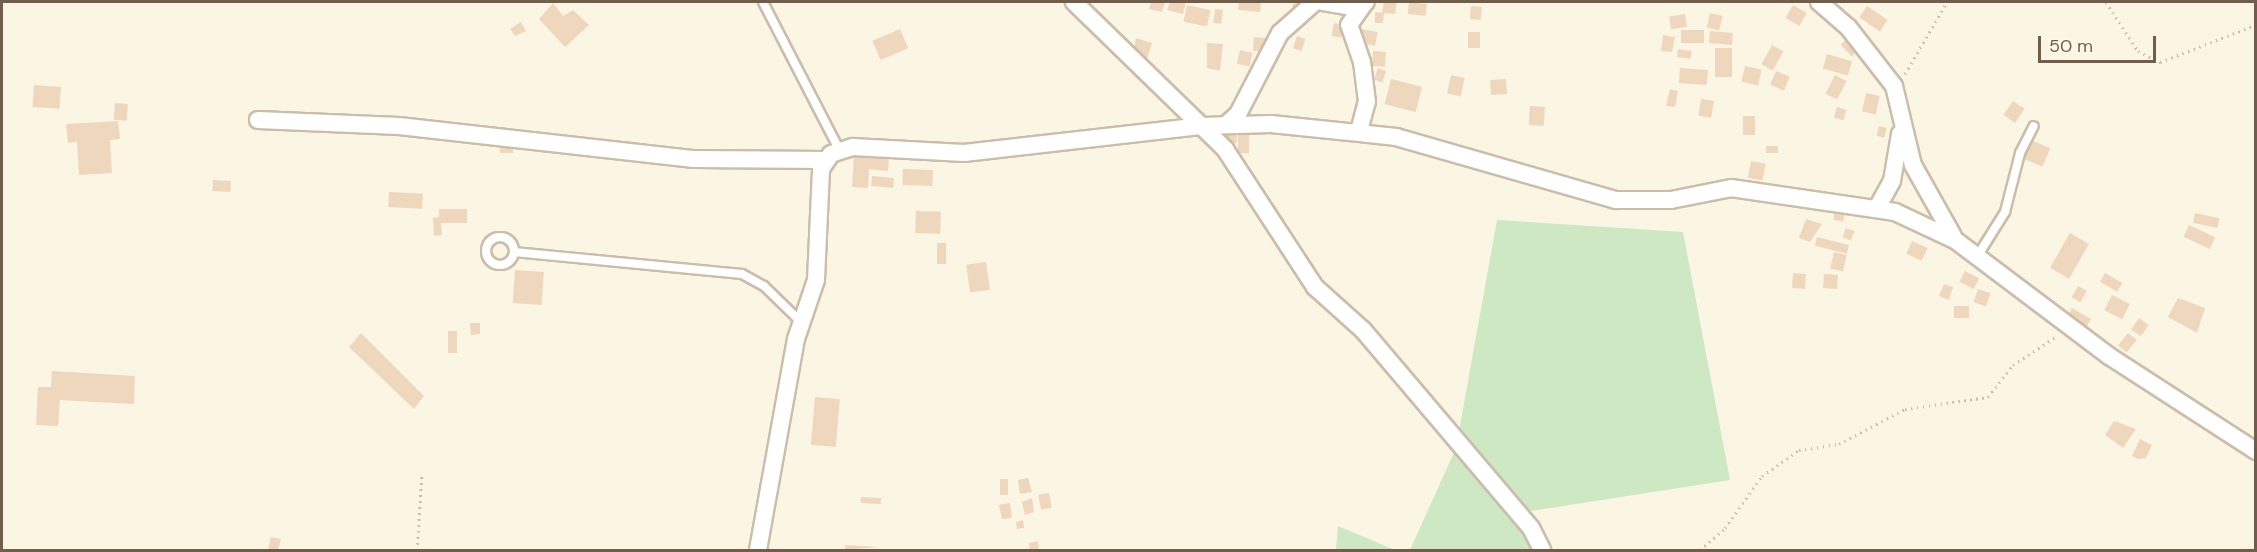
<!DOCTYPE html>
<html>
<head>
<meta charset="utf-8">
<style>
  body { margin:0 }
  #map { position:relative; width:2257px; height:552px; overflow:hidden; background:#fbf5e4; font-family:"DM Sans",sans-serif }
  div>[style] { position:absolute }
  .green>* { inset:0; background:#cee8c3 }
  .building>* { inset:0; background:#efd7bd; transform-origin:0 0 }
  .path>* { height:3px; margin-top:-1.5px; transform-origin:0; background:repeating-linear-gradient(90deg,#d4baa0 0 1.5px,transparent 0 6px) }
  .roads { filter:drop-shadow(2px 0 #ccbdab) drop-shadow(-2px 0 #ccbdab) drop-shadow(0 2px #ccbdab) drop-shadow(0 -2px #ccbdab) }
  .service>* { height:8px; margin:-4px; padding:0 4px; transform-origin:4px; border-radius:4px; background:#fff }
  .service>.ring { margin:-4px; padding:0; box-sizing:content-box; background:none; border:8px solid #fff; border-radius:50% }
  .minor>* { height:16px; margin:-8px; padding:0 8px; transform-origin:8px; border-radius:8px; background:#fff }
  span { translate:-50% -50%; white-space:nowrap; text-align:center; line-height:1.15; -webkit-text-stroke:6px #fef8ea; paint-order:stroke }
  .frame { position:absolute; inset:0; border:3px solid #725d4b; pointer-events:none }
  .scale { position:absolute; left:2038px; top:36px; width:118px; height:27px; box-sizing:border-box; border:3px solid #725d4b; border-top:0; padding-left:8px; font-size:18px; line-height:21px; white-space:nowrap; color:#725d4b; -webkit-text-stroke:4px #fef8ea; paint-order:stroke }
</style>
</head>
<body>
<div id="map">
  <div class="green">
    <div style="clip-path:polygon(1497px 220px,1683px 232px,1730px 480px,1531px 511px,1542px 550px,1410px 550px,1456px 448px)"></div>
    <div style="clip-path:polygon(1338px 526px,1395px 550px,1336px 550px)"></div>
  </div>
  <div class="building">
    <div style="clip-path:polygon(1151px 2px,1165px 2px,1162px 12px,1149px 9px)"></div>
    <div style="clip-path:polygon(1170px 2px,1186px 2px,1183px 14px,1167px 10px)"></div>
    <div style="clip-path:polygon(1239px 2px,1261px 2px,1260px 12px,1238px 10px)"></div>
    <div style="clip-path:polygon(1293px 2px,1305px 2px,1292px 13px)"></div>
    <div style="clip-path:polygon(1384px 2px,1397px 2px,1395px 14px,1382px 13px)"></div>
    <div style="left:1409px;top:2px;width:18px;height:12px;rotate:6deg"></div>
    <div style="clip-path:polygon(553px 3px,563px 16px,573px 10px,589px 25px,565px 47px,539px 19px)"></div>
    <div style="left:1187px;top:5px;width:24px;height:17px;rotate:12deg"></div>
    <div style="left:1793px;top:5px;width:16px;height:15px;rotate:30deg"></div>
    <div style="left:1471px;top:6px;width:11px;height:13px;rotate:5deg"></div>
    <div style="left:1867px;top:6px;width:25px;height:14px;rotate:34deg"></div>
    <div style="left:1215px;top:9px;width:8px;height:14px;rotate:7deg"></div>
    <div style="clip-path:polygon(1375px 12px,1384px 13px,1383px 23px,1375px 23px)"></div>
    <div style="left:1710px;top:13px;width:13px;height:15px;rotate:13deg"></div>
    <div style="left:1685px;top:14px;width:13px;height:16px;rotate:81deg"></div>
    <div style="clip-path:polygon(521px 22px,526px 31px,515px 36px,510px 29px)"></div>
    <div style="left:1334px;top:23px;width:10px;height:13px;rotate:11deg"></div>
    <div style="left:900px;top:29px;width:21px;height:30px;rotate:67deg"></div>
    <div style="left:1362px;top:29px;width:16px;height:14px;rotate:11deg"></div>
    <div style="left:1704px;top:30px;width:13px;height:23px;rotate:90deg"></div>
    <div style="left:1710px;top:31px;width:23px;height:12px;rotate:5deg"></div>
    <div style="left:1480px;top:32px;width:16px;height:12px;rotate:90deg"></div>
    <div style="clip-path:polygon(1663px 35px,1675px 37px,1672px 52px,1661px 51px)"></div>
    <div style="left:1297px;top:36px;width:9px;height:13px;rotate:18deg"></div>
    <div style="left:1254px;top:37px;width:13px;height:14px;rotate:4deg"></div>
    <div style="clip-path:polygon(1136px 38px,1152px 43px,1146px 62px,1133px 53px)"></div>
    <div style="left:1848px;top:38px;width:16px;height:10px;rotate:47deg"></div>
    <div style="clip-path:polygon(1207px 43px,1223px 44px,1220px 71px,1207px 68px)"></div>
    <div style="left:1772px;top:45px;width:13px;height:22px;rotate:29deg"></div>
    <div style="left:1715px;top:48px;width:17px;height:29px"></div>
    <div style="left:1678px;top:49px;width:14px;height:8px;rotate:8deg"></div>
    <div style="left:1240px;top:50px;width:13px;height:14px;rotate:13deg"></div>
    <div style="left:1373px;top:51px;width:13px;height:15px;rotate:4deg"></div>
    <div style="left:1827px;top:54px;width:26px;height:15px;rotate:16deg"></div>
    <div style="left:1745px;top:66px;width:17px;height:16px;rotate:13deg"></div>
    <div style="left:1378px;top:68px;width:9px;height:12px;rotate:21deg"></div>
    <div style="left:1680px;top:68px;width:28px;height:15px;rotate:4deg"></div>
    <div style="left:1776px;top:71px;width:15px;height:15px;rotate:23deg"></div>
    <div style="left:1451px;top:75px;width:14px;height:19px;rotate:12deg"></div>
    <div style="left:1835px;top:75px;width:13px;height:21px;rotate:27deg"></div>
    <div style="left:1391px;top:79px;width:32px;height:26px;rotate:14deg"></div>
    <div style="left:1506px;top:79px;width:15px;height:16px;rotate:86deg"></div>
    <div style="left:34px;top:85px;width:27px;height:22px;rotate:4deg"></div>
    <div style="clip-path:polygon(1670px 89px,1678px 91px,1675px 107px,1666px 106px)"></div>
    <div style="left:1866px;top:93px;width:14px;height:19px;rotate:12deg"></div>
    <div style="left:1701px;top:99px;width:13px;height:17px;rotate:9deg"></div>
    <div style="left:2013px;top:101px;width:14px;height:17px;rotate:34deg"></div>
    <div style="left:115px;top:103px;width:13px;height:17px;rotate:4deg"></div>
    <div style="left:1530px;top:106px;width:15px;height:19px;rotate:4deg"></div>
    <div style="left:1837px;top:107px;width:10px;height:11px;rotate:17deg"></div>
    <div style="left:1743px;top:116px;width:12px;height:19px"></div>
    <div style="clip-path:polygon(118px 121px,120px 139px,110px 140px,112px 173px,79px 175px,77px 142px,68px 143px,66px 124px)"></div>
    <div style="left:1879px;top:126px;width:8px;height:10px;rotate:14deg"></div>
    <div style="left:1227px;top:131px;width:10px;height:12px"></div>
    <div style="left:1238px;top:131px;width:11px;height:22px"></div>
    <div style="left:2031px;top:140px;width:21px;height:20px;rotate:23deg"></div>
    <div style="left:500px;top:145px;width:13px;height:8px"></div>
    <div style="left:1778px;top:146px;width:7px;height:12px;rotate:90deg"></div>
    <div style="clip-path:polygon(854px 156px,889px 158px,888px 171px,869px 169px,868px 188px,852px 187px)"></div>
    <div style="left:1751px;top:161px;width:15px;height:17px;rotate:11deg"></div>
    <div style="left:903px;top:169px;width:30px;height:16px;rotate:2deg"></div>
    <div style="left:872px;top:176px;width:22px;height:10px;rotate:5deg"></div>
    <div style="left:213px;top:180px;width:18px;height:11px;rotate:3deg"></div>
    <div style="left:389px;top:192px;width:34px;height:15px;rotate:3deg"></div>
    <div style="clip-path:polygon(439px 209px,467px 209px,467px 223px,441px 223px,442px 235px,434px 236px,433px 218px,439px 217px)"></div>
    <div style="left:916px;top:211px;width:25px;height:22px;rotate:2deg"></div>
    <div style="left:1835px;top:211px;width:10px;height:9px;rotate:11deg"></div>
    <div style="left:2195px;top:213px;width:25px;height:10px;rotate:12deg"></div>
    <div style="clip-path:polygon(1806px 219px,1822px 224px,1810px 242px,1799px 238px)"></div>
    <div style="left:2189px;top:225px;width:29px;height:13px;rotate:25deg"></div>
    <div style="left:1846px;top:228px;width:9px;height:10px;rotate:21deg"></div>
    <div style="left:2070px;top:233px;width:22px;height:40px;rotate:30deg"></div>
    <div style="left:1817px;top:237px;width:33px;height:9px;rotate:14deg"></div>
    <div style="left:1912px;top:241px;width:17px;height:14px;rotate:24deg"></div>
    <div style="left:946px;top:243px;width:21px;height:9px;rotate:90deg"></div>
    <div style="left:1834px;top:252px;width:13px;height:17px;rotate:13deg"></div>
    <div style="left:986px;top:262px;width:28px;height:20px;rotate:82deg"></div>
    <div style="left:515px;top:270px;width:29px;height:33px;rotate:4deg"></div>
    <div style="left:1965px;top:271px;width:16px;height:12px;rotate:27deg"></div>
    <div style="left:1793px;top:273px;width:13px;height:15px;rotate:4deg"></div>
    <div style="left:2105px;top:273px;width:20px;height:10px;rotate:30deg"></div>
    <div style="left:1824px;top:274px;width:14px;height:14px;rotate:4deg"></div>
    <div style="clip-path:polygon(1944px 284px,1953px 287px,1949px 300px,1939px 296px)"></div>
    <div style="left:2078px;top:286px;width:10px;height:13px;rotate:29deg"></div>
    <div style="left:1978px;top:289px;width:13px;height:14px;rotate:18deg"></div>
    <div style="left:2112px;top:295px;width:20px;height:17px;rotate:27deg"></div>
    <div style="clip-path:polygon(2178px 298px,2205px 308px,2197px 333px,2168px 317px)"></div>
    <div style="left:1954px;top:306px;width:15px;height:12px"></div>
    <div style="left:2072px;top:308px;width:22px;height:9px;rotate:30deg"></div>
    <div style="left:2139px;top:318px;width:12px;height:14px;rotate:35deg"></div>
    <div style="clip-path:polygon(470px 323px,480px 323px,480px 334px,471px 335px)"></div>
    <div style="left:448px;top:331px;width:9px;height:22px"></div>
    <div style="clip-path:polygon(361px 333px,424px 396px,414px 409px,349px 347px)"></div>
    <div style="left:2128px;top:333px;width:11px;height:16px;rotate:38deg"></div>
    <div style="clip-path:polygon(52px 371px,135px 376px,134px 404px,60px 400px,58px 426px,36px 425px,38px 387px,51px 387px)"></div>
    <div style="left:815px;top:397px;width:25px;height:48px;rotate:5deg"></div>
    <div style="clip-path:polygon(2114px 421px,2136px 429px,2123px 448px,2105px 435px)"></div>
    <div style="clip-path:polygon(2140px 439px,2152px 445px,2146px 458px,2138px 459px,2132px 456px)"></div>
    <div style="clip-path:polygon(1028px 478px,1032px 492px,1020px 494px,1018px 480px)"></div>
    <div style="left:1000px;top:479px;width:8px;height:16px"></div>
    <div style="left:1049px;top:493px;width:15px;height:11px;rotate:79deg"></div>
    <div style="left:861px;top:497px;width:20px;height:6px;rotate:3deg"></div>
    <div style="clip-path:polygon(1032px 498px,1034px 512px,1025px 515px,1022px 502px)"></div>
    <div style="clip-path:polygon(1010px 503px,1012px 518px,1002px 519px,999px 505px)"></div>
    <div style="clip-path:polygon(1023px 520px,1024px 528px,1017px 529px,1016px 522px)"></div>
    <div style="clip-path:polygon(271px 537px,281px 539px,278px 550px,268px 550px)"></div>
    <div style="clip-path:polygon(1038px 541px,1039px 550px,1030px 550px,1029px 543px)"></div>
    <div style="clip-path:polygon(845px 545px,879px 547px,845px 550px)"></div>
  </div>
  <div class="path">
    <div style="left:2106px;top:2px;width:59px;rotate:56.9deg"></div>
    <div style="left:2138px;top:51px;width:25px;rotate:27deg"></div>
    <div style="left:2160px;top:62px;width:103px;rotate:-21.1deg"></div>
    <div style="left:1905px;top:74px;width:83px;rotate:-59.7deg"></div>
    <div style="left:417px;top:550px;width:77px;rotate:-86.3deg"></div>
    <div style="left:1700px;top:550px;width:33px;rotate:-41deg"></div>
    <div style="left:1725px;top:528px;width:64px;rotate:-54.6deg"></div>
    <div style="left:1762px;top:476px;width:45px;rotate:-35.1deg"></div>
    <div style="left:1799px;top:450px;width:40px;rotate:-8.5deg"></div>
    <div style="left:1839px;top:444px;width:75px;rotate:-27.9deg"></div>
    <div style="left:1905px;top:409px;width:84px;rotate:-8.2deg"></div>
    <div style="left:1988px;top:397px;width:41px;rotate:-52deg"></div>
    <div style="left:2013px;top:365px;width:53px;rotate:-33.4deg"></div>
  </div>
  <div class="roads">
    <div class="service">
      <div style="left:763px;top:2px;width:165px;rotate:62.7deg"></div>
      <div class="ring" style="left:486px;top:237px;width:20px;height:20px"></div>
      <div style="left:514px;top:252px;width:229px;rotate:5.5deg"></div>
      <div style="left:742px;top:274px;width:25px;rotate:29deg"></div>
      <div style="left:764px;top:286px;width:52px;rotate:44.2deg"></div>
      <div style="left:1978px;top:255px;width:51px;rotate:-57.9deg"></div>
      <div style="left:2005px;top:212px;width:61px;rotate:-75.7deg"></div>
      <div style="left:2020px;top:153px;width:30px;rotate:-63deg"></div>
    </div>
    <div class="minor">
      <div style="left:1074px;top:2px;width:211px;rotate:44.2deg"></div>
      <div style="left:1225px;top:149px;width:165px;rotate:56.9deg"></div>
      <div style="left:1315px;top:287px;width:64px;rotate:41.9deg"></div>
      <div style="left:1363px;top:330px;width:260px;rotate:49.7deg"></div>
      <div style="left:1531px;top:528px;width:25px;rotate:63deg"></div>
      <div style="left:1323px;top:2px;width:23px;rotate:10deg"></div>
      <div style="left:1346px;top:6px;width:20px;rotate:-11deg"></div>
      <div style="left:1819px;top:2px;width:38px;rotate:41deg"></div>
      <div style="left:1848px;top:27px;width:75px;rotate:52.1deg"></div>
      <div style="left:1894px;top:86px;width:81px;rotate:76.5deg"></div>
      <div style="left:1913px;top:165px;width:81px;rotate:60.6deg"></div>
      <div style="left:258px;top:120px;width:141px;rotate:2.4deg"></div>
      <div style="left:399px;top:126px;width:297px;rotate:6.4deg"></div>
      <div style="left:694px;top:159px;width:131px;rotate:0.4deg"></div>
      <div style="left:1227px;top:124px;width:15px;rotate:-42deg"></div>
      <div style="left:1238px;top:114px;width:91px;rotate:-62.6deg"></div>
      <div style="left:1280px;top:33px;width:47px;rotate:-41.5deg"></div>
      <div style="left:1359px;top:131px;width:30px;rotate:-75deg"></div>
      <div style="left:1367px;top:102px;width:40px;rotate:-97.1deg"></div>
      <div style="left:1362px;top:62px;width:39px;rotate:-109deg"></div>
      <div style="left:1349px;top:25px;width:28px;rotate:-55deg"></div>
      <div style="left:1877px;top:208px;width:31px;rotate:-61deg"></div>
      <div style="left:1892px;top:181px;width:48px;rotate:-80.3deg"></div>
      <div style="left:758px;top:550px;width:214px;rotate:-79.8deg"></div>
      <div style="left:796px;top:339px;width:62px;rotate:-71.3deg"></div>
      <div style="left:816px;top:280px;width:111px;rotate:-87.4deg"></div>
      <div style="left:821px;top:169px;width:18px;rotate:-56deg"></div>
      <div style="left:831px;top:154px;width:23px;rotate:-18deg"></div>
      <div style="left:853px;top:147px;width:111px;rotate:3.1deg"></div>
      <div style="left:964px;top:153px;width:240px;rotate:-6.5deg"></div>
      <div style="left:1202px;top:126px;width:69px;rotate:-1.7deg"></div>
      <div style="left:1271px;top:124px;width:126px;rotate:5.9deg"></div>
      <div style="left:1396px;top:137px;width:229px;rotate:16deg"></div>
      <div style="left:1616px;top:200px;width:55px"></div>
      <div style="left:1671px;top:200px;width:61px;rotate:-11.3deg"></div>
      <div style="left:1731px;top:188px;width:166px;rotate:8.3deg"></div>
      <div style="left:1895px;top:212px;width:66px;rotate:25deg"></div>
      <div style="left:1955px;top:240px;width:193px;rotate:37deg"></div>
      <div style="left:2109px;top:356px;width:175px;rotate:32.9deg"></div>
    </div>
  </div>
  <div class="frame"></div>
  <div class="scale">50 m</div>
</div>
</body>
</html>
